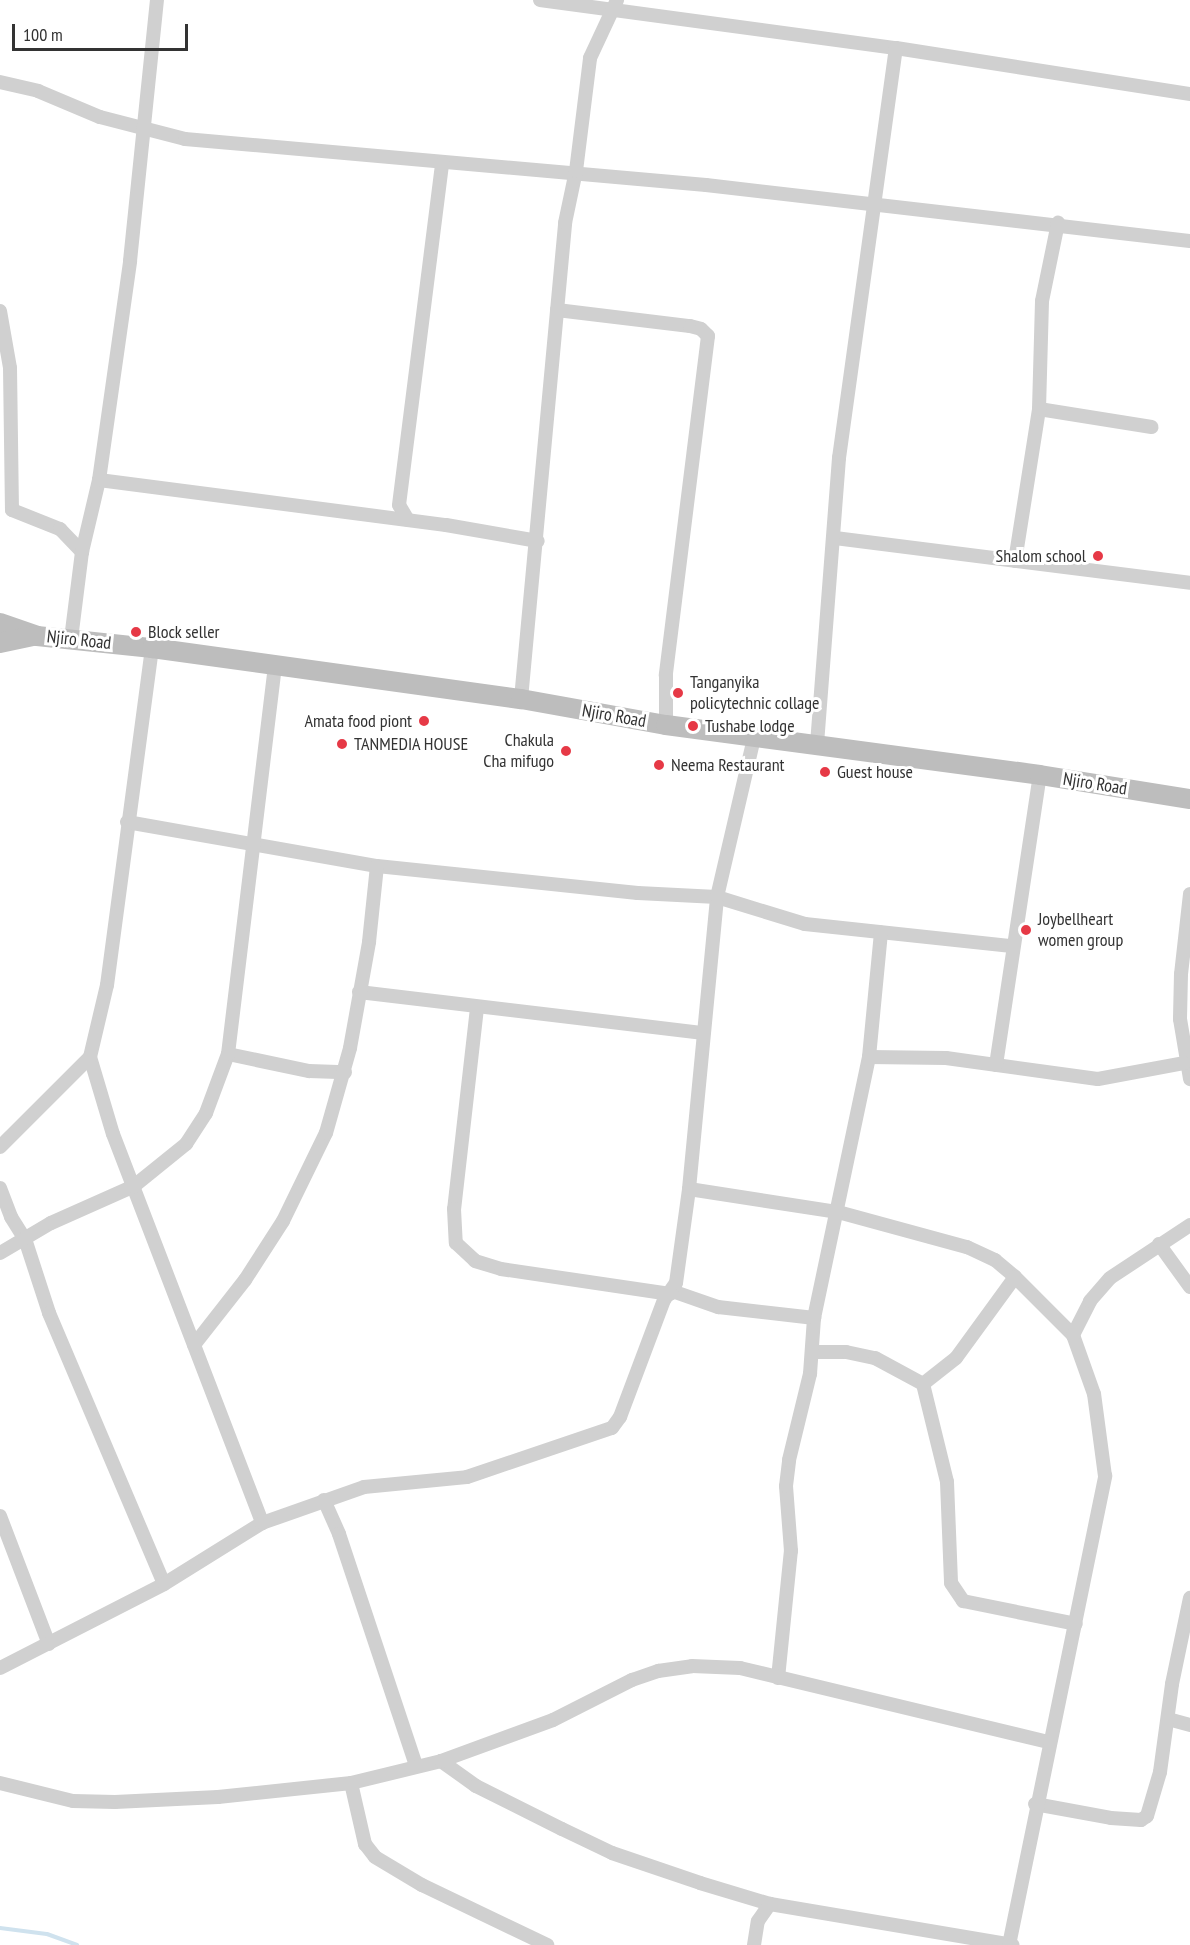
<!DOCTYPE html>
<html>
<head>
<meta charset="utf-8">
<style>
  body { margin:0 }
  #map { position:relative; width:1190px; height:1945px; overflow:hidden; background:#fff; font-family:"PT Sans Narrow",sans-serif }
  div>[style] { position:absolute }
  .stream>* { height:4px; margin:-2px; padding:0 2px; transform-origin:2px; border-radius:2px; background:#cfe2ee }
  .street>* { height:14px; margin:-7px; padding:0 7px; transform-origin:7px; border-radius:7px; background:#d0d0d0 }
  .secondary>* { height:20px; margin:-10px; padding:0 10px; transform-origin:10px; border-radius:10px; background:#bdbdbd }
  .dots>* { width:16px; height:16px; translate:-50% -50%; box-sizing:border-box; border:3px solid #fff; border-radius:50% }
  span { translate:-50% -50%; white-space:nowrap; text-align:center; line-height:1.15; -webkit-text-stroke:6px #fff; paint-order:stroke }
  .poi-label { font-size:18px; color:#333 }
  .right { translate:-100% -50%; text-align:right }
  .left { translate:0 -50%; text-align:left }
  .street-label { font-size:18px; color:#333 }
  .scale { position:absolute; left:12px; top:24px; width:176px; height:27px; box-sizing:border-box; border:3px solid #333; border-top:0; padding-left:8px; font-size:18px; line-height:21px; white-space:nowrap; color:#333; -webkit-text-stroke:4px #fff; paint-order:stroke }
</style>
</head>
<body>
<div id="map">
  <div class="stream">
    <div style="left:0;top:1928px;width:47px;rotate:7.3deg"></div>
    <div style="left:47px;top:1934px;width:32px;rotate:20deg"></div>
  </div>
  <div class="street">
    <div style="left:540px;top:0;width:359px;rotate:7.7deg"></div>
    <div style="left:896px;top:48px;width:298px;rotate:8.9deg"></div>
    <div style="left:0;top:82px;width:39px;rotate:13deg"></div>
    <div style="left:38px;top:91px;width:67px;rotate:22.8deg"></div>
    <div style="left:100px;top:117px;width:88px;rotate:14.5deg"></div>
    <div style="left:185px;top:139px;width:523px;rotate:5.05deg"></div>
    <div style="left:706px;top:185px;width:487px;rotate:6.6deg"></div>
    <div style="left:557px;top:310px;width:134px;rotate:6.9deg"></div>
    <div style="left:690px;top:326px;width:11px;rotate:15deg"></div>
    <div style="left:701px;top:329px;width:10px;rotate:45deg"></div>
    <div style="left:708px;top:336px;width:342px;rotate:97.1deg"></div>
    <div style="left:666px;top:675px;width:50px;rotate:90deg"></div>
    <div style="left:0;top:311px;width:58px;rotate:80deg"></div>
    <div style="left:10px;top:368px;width:142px;rotate:89.2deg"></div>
    <div style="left:12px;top:510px;width:52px;rotate:21.6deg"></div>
    <div style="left:60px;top:529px;width:32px;rotate:46deg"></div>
    <div style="left:1039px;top:409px;width:114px;rotate:9.1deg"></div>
    <div style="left:99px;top:480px;width:350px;rotate:7.4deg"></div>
    <div style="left:446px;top:525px;width:93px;rotate:9.9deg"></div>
    <div style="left:408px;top:520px;width:17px;rotate:-121deg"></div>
    <div style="left:399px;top:505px;width:345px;rotate:-82.8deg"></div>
    <div style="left:835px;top:538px;width:358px;rotate:7.2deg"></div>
    <div style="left:1015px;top:561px;width:154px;rotate:-81deg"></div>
    <div style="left:1039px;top:409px;width:108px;rotate:-88.4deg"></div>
    <div style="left:1042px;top:301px;width:80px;rotate:-78.4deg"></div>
    <div style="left:71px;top:639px;width:88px;rotate:-82.8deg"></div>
    <div style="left:82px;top:552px;width:74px;rotate:-76.7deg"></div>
    <div style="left:99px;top:480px;width:221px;rotate:-81.9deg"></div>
    <div style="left:130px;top:261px;width:262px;rotate:-84.1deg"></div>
    <div style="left:152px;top:648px;width:340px;rotate:97.6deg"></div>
    <div style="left:107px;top:985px;width:74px;rotate:103.3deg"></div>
    <div style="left:90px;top:1057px;width:80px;rotate:73.4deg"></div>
    <div style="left:113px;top:1134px;width:417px;rotate:69deg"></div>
    <div style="left:521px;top:699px;width:478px;rotate:-84.7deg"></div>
    <div style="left:565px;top:223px;width:53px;rotate:-78.1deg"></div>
    <div style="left:576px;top:171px;width:114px;rotate:-82.9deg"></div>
    <div style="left:590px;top:58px;width:64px;rotate:-65deg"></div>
    <div style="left:817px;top:744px;width:287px;rotate:-85.6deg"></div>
    <div style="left:839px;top:458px;width:414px;rotate:-82.1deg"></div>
    <div style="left:127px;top:822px;width:254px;rotate:10deg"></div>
    <div style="left:377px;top:866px;width:262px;rotate:5.9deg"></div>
    <div style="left:638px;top:893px;width:79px;rotate:2.9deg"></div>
    <div style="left:717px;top:897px;width:92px;rotate:17.1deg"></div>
    <div style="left:805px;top:924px;width:208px;rotate:6.1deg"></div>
    <div style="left:1190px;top:894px;width:81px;rotate:96.4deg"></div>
    <div style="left:1181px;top:974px;width:45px;rotate:91.3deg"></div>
    <div style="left:1180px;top:1019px;width:61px;rotate:80.5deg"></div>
    <div style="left:359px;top:992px;width:347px;rotate:6.8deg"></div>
    <div style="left:477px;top:1008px;width:202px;rotate:96.5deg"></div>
    <div style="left:454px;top:1209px;width:34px;rotate:87deg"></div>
    <div style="left:456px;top:1243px;width:26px;rotate:43deg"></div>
    <div style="left:475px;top:1261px;width:27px;rotate:17deg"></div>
    <div style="left:501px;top:1269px;width:171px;rotate:8.4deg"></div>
    <div style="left:228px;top:1054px;width:83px;rotate:11.9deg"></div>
    <div style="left:309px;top:1071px;width:36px;rotate:2deg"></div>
    <div style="left:869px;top:1057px;width:77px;rotate:0.7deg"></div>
    <div style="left:946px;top:1058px;width:153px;rotate:7.9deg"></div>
    <div style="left:1098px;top:1079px;width:87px;rotate:-10.5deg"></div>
    <div style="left:996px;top:1065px;width:293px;rotate:-81.4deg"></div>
    <div style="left:0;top:1147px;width:127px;rotate:-45deg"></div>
    <div style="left:0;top:1188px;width:31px;rotate:69deg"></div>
    <div style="left:11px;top:1217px;width:26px;rotate:58deg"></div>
    <div style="left:25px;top:1239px;width:78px;rotate:72deg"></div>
    <div style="left:49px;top:1313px;width:294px;rotate:67deg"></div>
    <div style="left:689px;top:1189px;width:151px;rotate:8.8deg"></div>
    <div style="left:838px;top:1212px;width:134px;rotate:15.2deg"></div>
    <div style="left:967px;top:1247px;width:31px;rotate:25deg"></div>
    <div style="left:995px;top:1260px;width:26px;rotate:40deg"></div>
    <div style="left:1015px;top:1277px;width:82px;rotate:45deg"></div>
    <div style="left:1159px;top:1244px;width:53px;rotate:54.2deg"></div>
    <div style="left:0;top:1253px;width:59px;rotate:-30.5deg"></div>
    <div style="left:51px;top:1223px;width:91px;rotate:-24deg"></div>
    <div style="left:134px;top:1186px;width:67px;rotate:-38.9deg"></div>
    <div style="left:186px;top:1144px;width:37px;rotate:-57deg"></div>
    <div style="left:206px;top:1113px;width:63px;rotate:-69.6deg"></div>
    <div style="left:228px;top:1054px;width:392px;rotate:-83.1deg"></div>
    <div style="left:672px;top:1291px;width:49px;rotate:19.2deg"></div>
    <div style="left:718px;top:1307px;width:97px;rotate:6.5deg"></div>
    <div style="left:194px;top:1345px;width:83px;rotate:-51.9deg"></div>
    <div style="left:245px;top:1280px;width:70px;rotate:-57.2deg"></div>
    <div style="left:283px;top:1221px;width:98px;rotate:-64deg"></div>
    <div style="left:326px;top:1133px;width:88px;rotate:-74.2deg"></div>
    <div style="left:350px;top:1048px;width:108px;rotate:-79.8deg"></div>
    <div style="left:369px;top:942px;width:76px;rotate:-84deg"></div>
    <div style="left:814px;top:1352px;width:32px"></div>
    <div style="left:846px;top:1352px;width:30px;rotate:12deg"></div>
    <div style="left:875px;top:1358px;width:55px;rotate:28.4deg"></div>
    <div style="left:923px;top:1384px;width:101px;rotate:76.2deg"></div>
    <div style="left:947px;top:1482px;width:101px;rotate:87.7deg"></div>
    <div style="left:951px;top:1583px;width:22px;rotate:56deg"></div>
    <div style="left:963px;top:1601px;width:115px;rotate:11.5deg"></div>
    <div style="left:923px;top:1384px;width:42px;rotate:-38.2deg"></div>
    <div style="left:956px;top:1358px;width:100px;rotate:-53.9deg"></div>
    <div style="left:324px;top:1500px;width:37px;rotate:66deg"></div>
    <div style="left:339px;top:1534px;width:244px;rotate:71.6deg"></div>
    <div style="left:0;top:1516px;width:137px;rotate:69.1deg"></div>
    <div style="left:0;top:1668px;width:184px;rotate:-27.1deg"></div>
    <div style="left:164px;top:1584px;width:115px;rotate:-31.9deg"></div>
    <div style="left:262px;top:1523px;width:108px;rotate:-19.4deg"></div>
    <div style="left:364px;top:1487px;width:103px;rotate:-5.5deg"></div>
    <div style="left:467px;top:1477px;width:153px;rotate:-18.7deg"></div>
    <div style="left:612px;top:1428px;width:14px;rotate:-54deg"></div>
    <div style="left:620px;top:1417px;width:125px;rotate:-69.4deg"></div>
    <div style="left:664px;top:1300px;width:21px;rotate:-55deg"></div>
    <div style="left:676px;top:1283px;width:95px;rotate:-82.1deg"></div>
    <div style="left:689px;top:1189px;width:293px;rotate:-84.5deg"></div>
    <div style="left:717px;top:897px;width:163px;rotate:-76.9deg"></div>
    <div style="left:778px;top:1678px;width:128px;rotate:-84.2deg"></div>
    <div style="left:791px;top:1551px;width:65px;rotate:-94.4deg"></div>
    <div style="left:786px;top:1486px;width:26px;rotate:-83deg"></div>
    <div style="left:789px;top:1460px;width:89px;rotate:-76.3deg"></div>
    <div style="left:810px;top:1374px;width:56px;rotate:-85.9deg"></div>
    <div style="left:814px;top:1318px;width:267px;rotate:-78.1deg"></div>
    <div style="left:869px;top:1057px;width:125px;rotate:-84.5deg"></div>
    <div style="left:1168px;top:1719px;width:23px;rotate:15deg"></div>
    <div style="left:441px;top:1761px;width:43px;rotate:35.5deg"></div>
    <div style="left:476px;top:1786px;width:96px;rotate:26.6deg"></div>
    <div style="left:562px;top:1829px;width:55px;rotate:25.6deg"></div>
    <div style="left:612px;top:1853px;width:93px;rotate:18.8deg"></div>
    <div style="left:700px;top:1883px;width:73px;rotate:16.7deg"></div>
    <div style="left:770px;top:1904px;width:246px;rotate:9.6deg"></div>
    <div style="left:0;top:1783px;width:75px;rotate:13.9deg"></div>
    <div style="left:73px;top:1801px;width:42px;rotate:1.4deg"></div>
    <div style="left:115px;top:1802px;width:103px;rotate:-2.8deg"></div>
    <div style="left:218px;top:1797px;width:134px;rotate:-6deg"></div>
    <div style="left:351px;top:1783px;width:93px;rotate:-13.7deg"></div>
    <div style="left:441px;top:1761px;width:119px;rotate:-20.1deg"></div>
    <div style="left:553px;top:1720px;width:89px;rotate:-26.9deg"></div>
    <div style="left:632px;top:1680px;width:28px;rotate:-19deg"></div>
    <div style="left:658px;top:1671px;width:34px;rotate:-8deg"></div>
    <div style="left:692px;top:1666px;width:48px;rotate:2.4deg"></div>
    <div style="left:740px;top:1668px;width:317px;rotate:13.5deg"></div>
    <div style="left:351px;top:1783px;width:63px;rotate:77.1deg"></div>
    <div style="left:365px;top:1844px;width:16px;rotate:52deg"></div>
    <div style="left:375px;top:1857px;width:55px;rotate:30.8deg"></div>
    <div style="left:422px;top:1885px;width:139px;rotate:25.6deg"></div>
    <div style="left:1035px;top:1804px;width:77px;rotate:10.4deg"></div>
    <div style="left:1111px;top:1818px;width:30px;rotate:4deg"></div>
    <div style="left:1141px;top:1820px;width:7px;rotate:-34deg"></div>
    <div style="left:1147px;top:1816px;width:46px;rotate:-73.5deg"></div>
    <div style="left:1160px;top:1772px;width:89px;rotate:-82.2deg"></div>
    <div style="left:1172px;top:1684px;width:88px;rotate:-78.2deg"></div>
    <div style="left:754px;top:1945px;width:24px;rotate:-81deg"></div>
    <div style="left:758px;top:1921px;width:21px;rotate:-55deg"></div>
    <div style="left:1009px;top:1945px;width:479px;rotate:-78.4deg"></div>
    <div style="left:1105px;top:1476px;width:83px;rotate:-97.6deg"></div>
    <div style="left:1094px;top:1394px;width:63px;rotate:-109.6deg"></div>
    <div style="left:1073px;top:1335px;width:38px;rotate:-63deg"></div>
    <div style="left:1090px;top:1301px;width:30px;rotate:-49deg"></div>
    <div style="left:1110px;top:1278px;width:96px;rotate:-33.5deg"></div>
  </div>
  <div class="secondary">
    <div style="left:0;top:623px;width:39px;rotate:19deg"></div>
    <div style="left:37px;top:636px;width:116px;rotate:6deg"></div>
    <div style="left:152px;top:648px;width:373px;rotate:7.9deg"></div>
    <div style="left:521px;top:699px;width:147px;rotate:10.2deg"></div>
    <div style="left:666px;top:725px;width:377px;rotate:7.6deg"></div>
    <div style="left:1040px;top:775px;width:152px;rotate:9.1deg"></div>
    <div style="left:0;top:643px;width:35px;rotate:-12deg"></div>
  </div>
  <div class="dots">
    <div style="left:1098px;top:556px;background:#e63946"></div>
    <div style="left:136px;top:632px;background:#e63946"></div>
    <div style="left:678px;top:693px;background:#e63946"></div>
    <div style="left:424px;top:721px;background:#e63946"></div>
    <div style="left:693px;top:726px;background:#e63946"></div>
    <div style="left:342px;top:744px;background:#e63946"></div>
    <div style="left:566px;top:751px;background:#e63946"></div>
    <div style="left:659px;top:765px;background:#e63946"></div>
    <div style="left:825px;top:772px;background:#e63946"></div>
    <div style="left:1026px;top:930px;background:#e63946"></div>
  </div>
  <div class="poi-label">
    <span class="right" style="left:1086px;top:556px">Shalom school</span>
    <span class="left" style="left:148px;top:632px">Block seller</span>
    <span class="left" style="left:690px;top:693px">Tanganyika<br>policytechnic collage</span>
    <span class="right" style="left:412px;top:721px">Amata food piont</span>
    <span class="left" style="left:705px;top:726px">Tushabe lodge</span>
    <span class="right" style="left:554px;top:751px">Chakula<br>Cha mifugo</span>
    <span class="left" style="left:354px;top:744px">TANMEDIA HOUSE</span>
    <span class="left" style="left:671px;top:765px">Neema Restaurant</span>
    <span class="left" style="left:837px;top:772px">Guest house</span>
    <span class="left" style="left:1038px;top:930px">Joybellheart<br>women group</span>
  </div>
  <div class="street-label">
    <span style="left:79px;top:640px;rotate:6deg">Njiro Road</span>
    <span style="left:614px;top:716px;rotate:10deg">Njiro Road</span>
    <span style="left:1095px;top:784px;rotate:9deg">Njiro Road</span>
  </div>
  <div class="scale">100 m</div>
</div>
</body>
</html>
